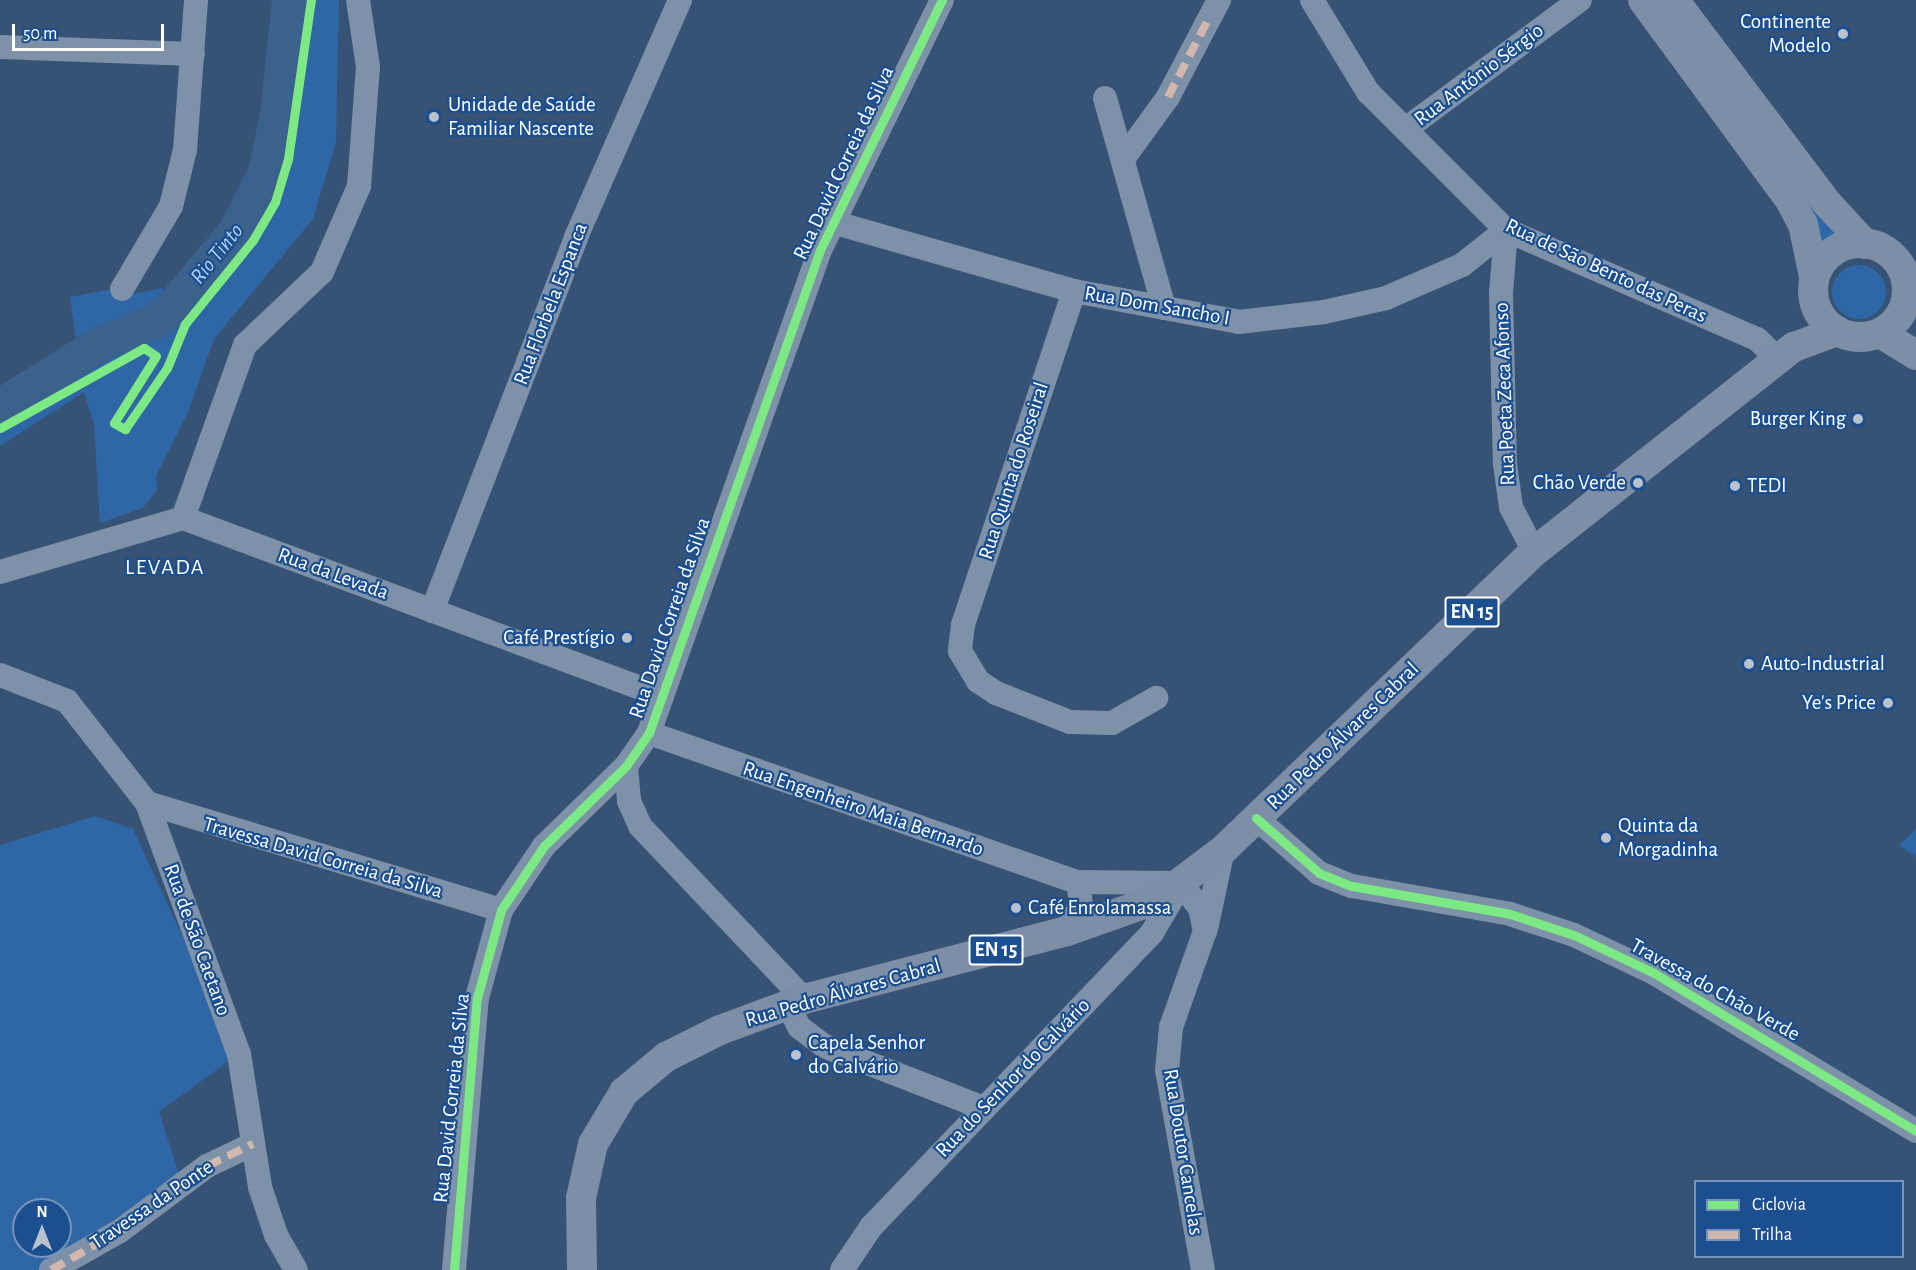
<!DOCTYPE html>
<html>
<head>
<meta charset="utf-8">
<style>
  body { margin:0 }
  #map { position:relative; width:1916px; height:1270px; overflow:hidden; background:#365274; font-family:"Alegreya Sans",sans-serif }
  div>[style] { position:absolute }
  .green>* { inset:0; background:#2f66a5 }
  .round { border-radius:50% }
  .river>* { height:36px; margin:-18px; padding:0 18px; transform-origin:18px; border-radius:18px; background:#3b618d }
  .minor>* { height:24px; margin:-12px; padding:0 12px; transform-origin:12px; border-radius:12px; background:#7d92a8 }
  .major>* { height:30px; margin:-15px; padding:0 15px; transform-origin:15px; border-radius:15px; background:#7d8ea7 }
  .major>.ring { margin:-15px; padding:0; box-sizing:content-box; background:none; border:30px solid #7d8ea7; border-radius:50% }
  .quiet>* { height:8px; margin-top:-4px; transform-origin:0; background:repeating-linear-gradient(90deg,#d1b7ad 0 15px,transparent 0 23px) }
  .cycleway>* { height:9px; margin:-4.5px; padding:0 4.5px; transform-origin:4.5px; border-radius:4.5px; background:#7ce984 }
  .dots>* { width:16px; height:16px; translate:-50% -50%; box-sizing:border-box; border:3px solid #1b4f8f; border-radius:50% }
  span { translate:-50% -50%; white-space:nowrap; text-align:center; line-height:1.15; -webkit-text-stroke:4.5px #1b4f8f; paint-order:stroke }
  .shield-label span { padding:2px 4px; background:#1b4f8f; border:2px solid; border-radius:4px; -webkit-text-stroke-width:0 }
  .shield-label { font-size:20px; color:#fff; font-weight:700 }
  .poi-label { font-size:21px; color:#fff }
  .right { translate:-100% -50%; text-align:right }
  .left { translate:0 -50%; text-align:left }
  .street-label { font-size:21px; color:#fff }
  .water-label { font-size:22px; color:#b5d3f5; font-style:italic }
  .neighbourhood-label { font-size:22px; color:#fff; letter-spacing:1.5px }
  .legend { position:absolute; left:1694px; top:1180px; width:210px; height:78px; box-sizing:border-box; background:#1b4f8f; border:2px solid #7695bc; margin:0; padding:8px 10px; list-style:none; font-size:18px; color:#fff }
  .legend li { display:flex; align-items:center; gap:12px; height:30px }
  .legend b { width:30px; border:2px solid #7695bc }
  .north { position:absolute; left:12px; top:1198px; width:60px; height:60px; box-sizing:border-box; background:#1b4f8f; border:2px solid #7695bc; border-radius:50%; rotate:0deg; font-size:16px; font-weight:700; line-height:24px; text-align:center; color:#fff }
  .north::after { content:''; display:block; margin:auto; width:21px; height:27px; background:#b9c2ce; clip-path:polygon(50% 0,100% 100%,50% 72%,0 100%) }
  .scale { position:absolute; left:12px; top:24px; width:152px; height:27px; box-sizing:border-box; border:3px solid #fff; border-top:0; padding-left:8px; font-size:18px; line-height:21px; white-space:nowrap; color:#fff; -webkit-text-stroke:4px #1b4f8f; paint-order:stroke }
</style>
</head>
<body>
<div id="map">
  <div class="green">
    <div style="clip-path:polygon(276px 0,339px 0,336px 142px,313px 219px,214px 339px,188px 412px,156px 476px,157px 490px,143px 508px,100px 523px,94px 424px,84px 392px,0 446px,0 392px,65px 355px,76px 340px,70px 297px,111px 289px,126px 295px,162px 288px,168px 295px,225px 226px,251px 170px,273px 81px)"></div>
    <div style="clip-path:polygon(1789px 174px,1840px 234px,1822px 246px)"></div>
    <div class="round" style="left:1832px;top:265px;width:54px;height:54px"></div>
    <div style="clip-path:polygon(evenodd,95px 816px,133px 829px,237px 1055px,159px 1112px,181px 1180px,37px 1270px,0 1270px,0 845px,95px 816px,24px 1210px,60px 1210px,60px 1246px,24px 1246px,24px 1210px)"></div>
    <div style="clip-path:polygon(1916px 829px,1916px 857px,1899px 845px)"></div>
  </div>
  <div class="river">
    <div style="left:0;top:407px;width:117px;rotate:-32.1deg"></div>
    <div style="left:99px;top:345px;width:60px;rotate:-22.7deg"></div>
    <div style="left:154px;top:322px;width:24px;rotate:-38deg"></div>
    <div style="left:173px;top:307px;width:98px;rotate:-50deg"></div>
    <div style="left:236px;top:232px;width:67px;rotate:-63.4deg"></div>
    <div style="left:266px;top:172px;width:58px;rotate:-78.1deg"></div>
    <div style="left:278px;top:115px;width:116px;rotate:-84deg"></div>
  </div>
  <div class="minor">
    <div style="left:1312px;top:0;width:108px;rotate:58.7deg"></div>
    <div style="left:1368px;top:92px;width:195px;rotate:45deg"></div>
    <div style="left:1506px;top:230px;width:274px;rotate:23.5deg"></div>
    <div style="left:1757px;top:339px;width:29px;rotate:44deg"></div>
    <div style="left:0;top:47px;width:193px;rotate:2.1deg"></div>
    <div style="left:1105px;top:98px;width:218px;rotate:74.3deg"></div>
    <div style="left:1407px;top:128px;width:215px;rotate:-36.5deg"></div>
    <div style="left:1123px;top:159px;width:77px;rotate:-54deg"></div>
    <div style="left:1168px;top:97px;width:110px;rotate:-62.3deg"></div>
    <div style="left:832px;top:222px;width:252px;rotate:15.9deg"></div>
    <div style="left:1074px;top:291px;width:168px;rotate:10.6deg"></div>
    <div style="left:1239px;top:322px;width:86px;rotate:-6.7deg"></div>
    <div style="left:1324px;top:312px;width:64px;rotate:-12.7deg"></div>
    <div style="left:1386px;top:298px;width:83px;rotate:-23.5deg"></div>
    <div style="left:1462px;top:265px;width:56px;rotate:-38.5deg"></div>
    <div style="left:1506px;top:230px;width:63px;rotate:94.5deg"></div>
    <div style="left:1501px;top:293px;width:171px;rotate:88.7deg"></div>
    <div style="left:1505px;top:464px;width:43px;rotate:82.1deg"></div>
    <div style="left:1511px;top:507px;width:51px;rotate:62.9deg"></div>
    <div style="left:122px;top:289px;width:96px;rotate:-59.4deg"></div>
    <div style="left:171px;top:206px;width:58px;rotate:-76deg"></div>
    <div style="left:185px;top:150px;width:150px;rotate:-85.8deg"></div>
    <div style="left:1074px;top:291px;width:352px;rotate:108.4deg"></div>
    <div style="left:963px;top:625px;width:26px;rotate:97deg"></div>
    <div style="left:960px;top:651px;width:35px;rotate:59deg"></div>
    <div style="left:978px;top:681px;width:22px;rotate:34deg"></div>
    <div style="left:996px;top:693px;width:79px;rotate:21.4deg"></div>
    <div style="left:1070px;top:722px;width:42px;rotate:1.4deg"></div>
    <div style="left:1112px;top:723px;width:51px;rotate:-29.6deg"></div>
    <div style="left:183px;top:518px;width:184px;rotate:-70.3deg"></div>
    <div style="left:245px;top:345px;width:106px;rotate:-43.5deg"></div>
    <div style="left:322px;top:272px;width:94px;rotate:-66.7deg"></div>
    <div style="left:359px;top:186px;width:119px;rotate:-85.7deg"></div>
    <div style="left:368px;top:67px;width:68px;rotate:-98.5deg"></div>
    <div style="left:0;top:572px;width:191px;rotate:-16.4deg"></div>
    <div style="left:183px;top:518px;width:511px;rotate:20.39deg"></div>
    <div style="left:432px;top:611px;width:401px;rotate:-68.9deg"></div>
    <div style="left:576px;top:237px;width:259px;rotate:-66.3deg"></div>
    <div style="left:0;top:675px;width:72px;rotate:21.2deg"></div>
    <div style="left:67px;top:701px;width:130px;rotate:51.9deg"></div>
    <div style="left:147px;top:803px;width:267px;rotate:69.9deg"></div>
    <div style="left:239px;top:1054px;width:135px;rotate:81deg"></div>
    <div style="left:260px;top:1187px;width:51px;rotate:71.6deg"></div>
    <div style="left:276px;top:1235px;width:40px;rotate:60.3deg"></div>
    <div style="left:649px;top:733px;width:454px;rotate:19.2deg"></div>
    <div style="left:1078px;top:882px;width:103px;rotate:0.6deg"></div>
    <div style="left:626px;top:766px;width:35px;rotate:85deg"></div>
    <div style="left:629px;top:801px;width:27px;rotate:66deg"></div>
    <div style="left:640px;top:826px;width:238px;rotate:46.5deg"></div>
    <div style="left:147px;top:803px;width:370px;rotate:16.8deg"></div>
    <div style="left:1256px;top:818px;width:84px;rotate:41.1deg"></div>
    <div style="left:1319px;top:873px;width:35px;rotate:22deg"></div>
    <div style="left:1352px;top:886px;width:160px;rotate:10deg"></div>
    <div style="left:1510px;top:914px;width:67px;rotate:18.2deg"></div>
    <div style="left:1574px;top:935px;width:89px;rotate:25.4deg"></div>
    <div style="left:1654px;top:973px;width:306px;rotate:31.1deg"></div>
    <div style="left:1181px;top:883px;width:31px;rotate:53deg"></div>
    <div style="left:1200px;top:908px;width:24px;rotate:78deg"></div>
    <div style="left:1205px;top:931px;width:102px;rotate:109.5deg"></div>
    <div style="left:1171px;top:1027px;width:43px;rotate:95.3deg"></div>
    <div style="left:1167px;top:1070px;width:203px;rotate:79.8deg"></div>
    <div style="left:1206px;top:929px;width:81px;rotate:-77.9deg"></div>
    <div style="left:1067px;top:931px;width:30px;rotate:-62deg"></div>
    <div style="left:1081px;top:905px;width:23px;rotate:-97deg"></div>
    <div style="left:788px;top:1005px;width:25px;rotate:63deg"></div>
    <div style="left:799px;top:1027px;width:31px;rotate:37deg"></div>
    <div style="left:824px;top:1046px;width:172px;rotate:21.2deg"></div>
    <div style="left:51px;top:1270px;width:79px;rotate:-29.5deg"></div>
    <div style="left:120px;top:1231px;width:109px;rotate:-36.8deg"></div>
    <div style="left:207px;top:1166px;width:51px;rotate:-25.6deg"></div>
    <div style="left:454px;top:1270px;width:273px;rotate:-85.2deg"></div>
    <div style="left:477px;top:998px;width:91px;rotate:-74.7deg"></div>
    <div style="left:501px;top:910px;width:77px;rotate:-56.1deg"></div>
    <div style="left:544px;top:846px;width:115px;rotate:-44.3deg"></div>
    <div style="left:626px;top:766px;width:40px;rotate:-55.1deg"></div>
    <div style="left:649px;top:733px;width:512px;rotate:-70.5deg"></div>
    <div style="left:820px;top:250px;width:278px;rotate:-64deg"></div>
    <div style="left:842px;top:1270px;width:52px;rotate:-56deg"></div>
    <div style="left:871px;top:1227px;width:407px;rotate:-46.3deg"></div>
    <div style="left:1152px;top:933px;width:56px;rotate:-59.7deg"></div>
  </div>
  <div class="major">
    <div style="left:1643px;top:0;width:248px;rotate:53.7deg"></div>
    <div style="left:1790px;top:200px;width:27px;rotate:62deg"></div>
    <div style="left:1803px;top:224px;width:53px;rotate:78.1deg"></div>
    <div style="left:1674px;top:0;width:254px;rotate:53deg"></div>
    <div style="left:1827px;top:203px;width:56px;rotate:47.2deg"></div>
    <div class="ring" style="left:1813px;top:243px;width:64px;height:64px"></div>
    <div style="left:1880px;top:333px;width:42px;rotate:31.4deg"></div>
    <div style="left:582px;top:1270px;width:72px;rotate:-90.8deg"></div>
    <div style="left:581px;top:1198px;width:55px;rotate:-77.5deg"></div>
    <div style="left:593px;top:1144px;width:61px;rotate:-59.2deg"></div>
    <div style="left:624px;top:1092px;width:55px;rotate:-39.8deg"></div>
    <div style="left:666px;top:1057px;width:60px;rotate:-26.6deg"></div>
    <div style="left:720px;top:1030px;width:90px;rotate:-20.3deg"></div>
    <div style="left:804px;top:999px;width:272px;rotate:-14.5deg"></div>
    <div style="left:1067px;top:931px;width:96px;rotate:-19.4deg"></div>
    <div style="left:1158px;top:899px;width:81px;rotate:-37deg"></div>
    <div style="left:1223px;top:850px;width:431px;rotate:-43.8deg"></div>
    <div style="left:1534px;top:552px;width:331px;rotate:-38.3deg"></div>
    <div style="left:1794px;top:347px;width:46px;rotate:-20.4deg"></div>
  </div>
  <div class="quiet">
    <div style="left:1168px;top:97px;width:91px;rotate:-62.6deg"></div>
    <div style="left:51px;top:1270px;width:79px;rotate:-29.5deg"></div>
    <div style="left:120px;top:1231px;width:109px;rotate:-36.8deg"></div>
    <div style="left:207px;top:1166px;width:51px;rotate:-25.6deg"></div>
  </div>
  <div class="cycleway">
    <div style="left:0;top:428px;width:165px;rotate:-29.1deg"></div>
    <div style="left:144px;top:348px;width:14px;rotate:34deg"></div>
    <div style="left:156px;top:356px;width:79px;rotate:122.1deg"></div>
    <div style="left:114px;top:423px;width:13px;rotate:29deg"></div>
    <div style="left:125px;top:429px;width:74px;rotate:-55.5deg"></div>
    <div style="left:167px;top:368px;width:48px;rotate:-67.8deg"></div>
    <div style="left:185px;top:324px;width:108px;rotate:-51deg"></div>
    <div style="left:253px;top:240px;width:44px;rotate:-59.9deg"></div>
    <div style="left:275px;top:202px;width:45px;rotate:-73.2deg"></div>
    <div style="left:288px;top:159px;width:161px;rotate:-81.8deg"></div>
    <div style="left:1256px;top:818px;width:84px;rotate:41.1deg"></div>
    <div style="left:1319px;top:873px;width:35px;rotate:22deg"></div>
    <div style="left:1352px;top:886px;width:160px;rotate:10deg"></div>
    <div style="left:1510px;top:914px;width:67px;rotate:18.2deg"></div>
    <div style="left:1574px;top:935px;width:89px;rotate:25.4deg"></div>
    <div style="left:1654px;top:973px;width:306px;rotate:31.1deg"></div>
    <div style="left:454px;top:1270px;width:273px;rotate:-85.2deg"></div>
    <div style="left:477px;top:998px;width:91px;rotate:-74.7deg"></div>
    <div style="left:501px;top:910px;width:77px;rotate:-56.1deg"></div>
    <div style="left:544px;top:846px;width:115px;rotate:-44.3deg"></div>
    <div style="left:626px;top:766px;width:40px;rotate:-55.1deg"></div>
    <div style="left:649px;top:733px;width:512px;rotate:-70.5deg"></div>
    <div style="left:820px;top:250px;width:278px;rotate:-64deg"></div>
  </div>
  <div class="dots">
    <div style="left:1843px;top:34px;background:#b9c2ce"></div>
    <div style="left:434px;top:117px;background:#b9c2ce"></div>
    <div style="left:1858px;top:419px;background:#b9c2ce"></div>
    <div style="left:1638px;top:483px;background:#b9c2ce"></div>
    <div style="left:1735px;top:486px;background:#b9c2ce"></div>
    <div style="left:627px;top:638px;background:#b9c2ce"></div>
    <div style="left:1749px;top:664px;background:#b9c2ce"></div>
    <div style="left:1888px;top:703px;background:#b9c2ce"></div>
    <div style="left:1606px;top:838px;background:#b9c2ce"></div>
    <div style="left:1016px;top:908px;background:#b9c2ce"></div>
    <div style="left:796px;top:1055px;background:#b9c2ce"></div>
  </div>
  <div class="shield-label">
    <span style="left:1472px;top:612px">EN 15</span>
    <span style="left:996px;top:950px">EN 15</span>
  </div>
  <div class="poi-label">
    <span class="right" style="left:1831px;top:34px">Continente<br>Modelo</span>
    <span class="left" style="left:448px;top:117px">Unidade de Saúde<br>Familiar Nascente</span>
    <span class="right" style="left:1846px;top:419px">Burger King</span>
    <span class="right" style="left:1626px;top:483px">Chão Verde</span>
    <span class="left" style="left:1747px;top:486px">TEDI</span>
    <span class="right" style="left:615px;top:638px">Café Prestígio</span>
    <span class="left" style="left:1761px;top:664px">Auto-Industrial</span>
    <span class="right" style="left:1876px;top:703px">Ye's Price</span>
    <span class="left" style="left:1618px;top:838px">Quinta da<br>Morgadinha</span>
    <span class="left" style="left:1028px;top:908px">Café Enrolamassa</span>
    <span class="left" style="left:808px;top:1055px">Capela Senhor<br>do Calvário</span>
  </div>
  <div class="street-label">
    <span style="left:1479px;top:75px;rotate:-37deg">Rua António Sérgio</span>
    <span style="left:844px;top:163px;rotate:-65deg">Rua David Correia da Silva</span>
    <span style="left:1606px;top:271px;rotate:25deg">Rua de São Bento das Peras</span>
    <span style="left:551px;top:304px;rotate:-69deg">Rua Florbela Espanca</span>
    <span style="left:1157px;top:306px;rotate:10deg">Rua Dom Sancho I</span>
    <span style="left:1505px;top:394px;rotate:-92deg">Rua Poeta Zeca Afonso</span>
    <span style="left:1014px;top:471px;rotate:-72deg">Rua Quinta do Roseiral</span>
    <span style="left:333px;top:574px;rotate:20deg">Rua da Levada</span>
    <span style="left:670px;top:618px;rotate:-71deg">Rua David Correia da Silva</span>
    <span style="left:1343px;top:736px;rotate:-44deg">Rua Pedro Álvares Cabral</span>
    <span style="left:863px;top:809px;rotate:19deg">Rua Engenheiro Maia Bernardo</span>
    <span style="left:323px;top:858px;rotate:16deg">Travessa David Correia da Silva</span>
    <span style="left:197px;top:940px;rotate:70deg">Rua de São Caetano</span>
    <span style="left:1715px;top:990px;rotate:29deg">Travessa do Chão Verde</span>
    <span style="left:843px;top:993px;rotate:-16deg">Rua Pedro Álvares Cabral</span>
    <span style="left:1013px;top:1078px;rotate:-46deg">Rua do Senhor do Calvário</span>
    <span style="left:452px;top:1098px;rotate:-84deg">Rua David Correia da Silva</span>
    <span style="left:1183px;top:1152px;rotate:81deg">Rua Doutor Cancelas</span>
    <span style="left:152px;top:1205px;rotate:-34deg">Travessa da Ponte</span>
  </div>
  <div class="water-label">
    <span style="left:217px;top:254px;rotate:-51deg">Rio Tinto</span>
  </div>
  <div class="neighbourhood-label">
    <span style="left:165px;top:568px">LEVADA</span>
  </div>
  <ul class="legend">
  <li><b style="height:8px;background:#7ce984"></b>Ciclovia</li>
  <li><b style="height:8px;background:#d1b7ad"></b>Trilha</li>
  </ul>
  <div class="north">N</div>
  <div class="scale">50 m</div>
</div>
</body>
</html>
